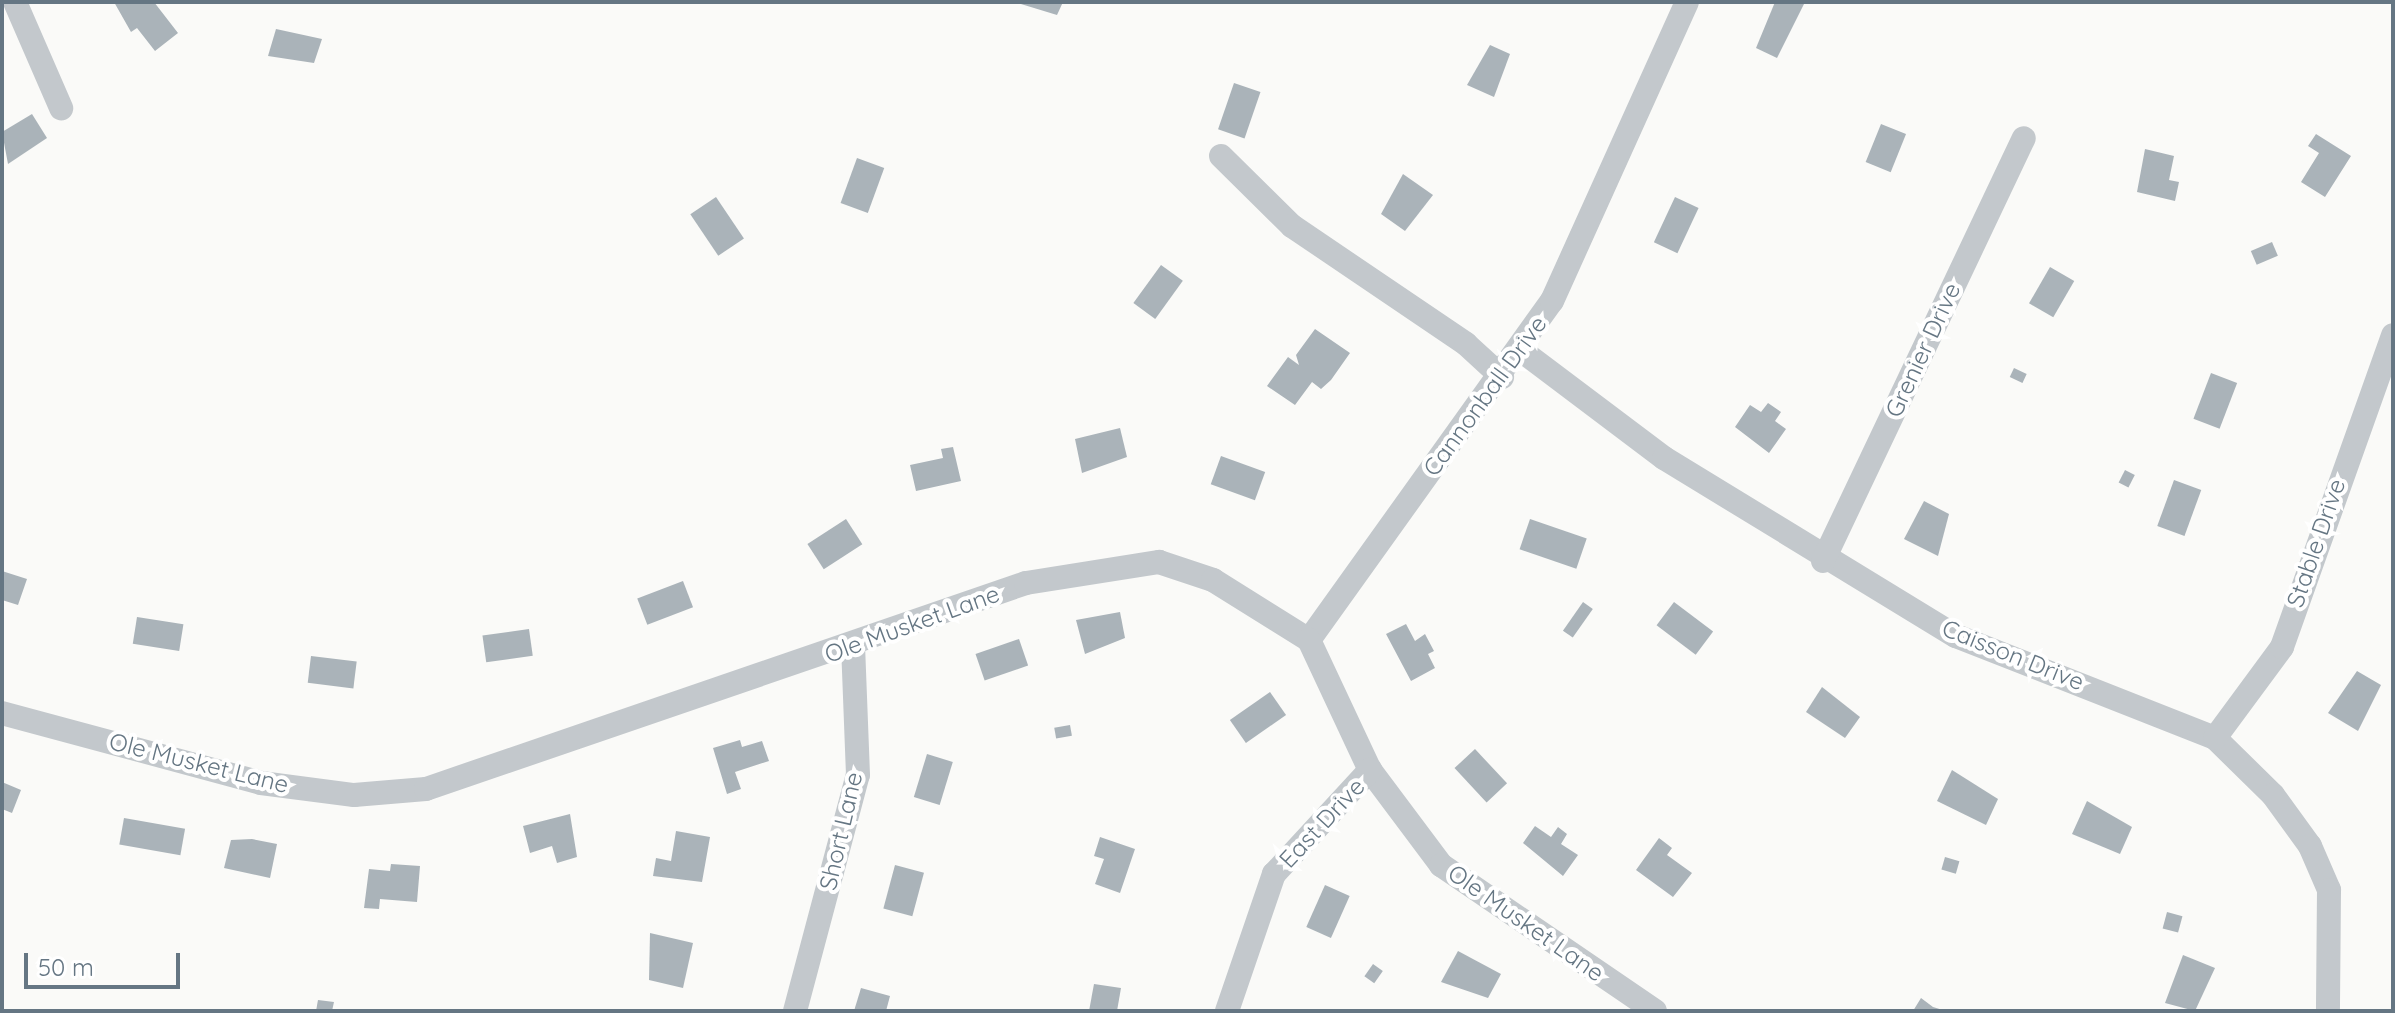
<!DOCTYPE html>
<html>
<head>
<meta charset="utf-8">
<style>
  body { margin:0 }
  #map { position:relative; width:2395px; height:1013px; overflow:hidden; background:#fafaf8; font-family:Quicksand,sans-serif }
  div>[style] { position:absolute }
  .building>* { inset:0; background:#aab3b9; transform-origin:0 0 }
  .minor>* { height:24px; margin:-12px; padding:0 12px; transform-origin:12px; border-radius:12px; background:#c3c8cc }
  span { translate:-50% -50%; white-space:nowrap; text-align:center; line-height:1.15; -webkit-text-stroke:8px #fff; paint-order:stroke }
  .street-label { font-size:24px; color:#657683 }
  .frame { position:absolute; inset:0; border:4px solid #657683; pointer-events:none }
  .scale { position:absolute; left:24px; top:953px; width:156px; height:36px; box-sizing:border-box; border:4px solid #657683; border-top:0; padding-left:10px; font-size:24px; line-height:28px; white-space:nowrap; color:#657683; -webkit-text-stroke:6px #fff; paint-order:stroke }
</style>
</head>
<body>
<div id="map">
  <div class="building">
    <div style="clip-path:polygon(114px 2px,154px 2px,178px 33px,155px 51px,137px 28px,131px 32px)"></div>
    <div style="clip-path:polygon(1014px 2px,1063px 2px,1057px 15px)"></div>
    <div style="clip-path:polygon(1775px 2px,1805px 2px,1777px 58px,1756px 48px)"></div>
    <div style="clip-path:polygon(276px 29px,322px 39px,314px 63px,268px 56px)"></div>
    <div style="clip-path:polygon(1490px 45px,1510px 54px,1494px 97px,1467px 85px)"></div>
    <div style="left:1234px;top:83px;width:28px;height:49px;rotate:19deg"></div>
    <div style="clip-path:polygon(32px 114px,47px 138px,8px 164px,2px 132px)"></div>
    <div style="left:1881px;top:124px;width:27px;height:41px;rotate:22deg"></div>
    <div style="clip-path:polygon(2316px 134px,2351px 156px,2325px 197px,2301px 182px,2319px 153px,2308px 146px)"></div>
    <div style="clip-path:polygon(2145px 149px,2174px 156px,2169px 180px,2179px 182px,2175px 201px,2137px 192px)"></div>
    <div style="left:857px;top:158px;width:29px;height:48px;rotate:20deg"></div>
    <div style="clip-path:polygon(1403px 174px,1433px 195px,1405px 231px,1381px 214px)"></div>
    <div style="left:716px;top:197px;width:50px;height:31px;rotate:56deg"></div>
    <div style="left:1675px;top:197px;width:26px;height:50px;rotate:25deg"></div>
    <div style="left:2272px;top:242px;width:15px;height:23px;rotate:67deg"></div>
    <div style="left:1161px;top:265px;width:27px;height:47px;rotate:36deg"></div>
    <div style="left:2050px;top:267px;width:28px;height:42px;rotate:30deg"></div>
    <div style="clip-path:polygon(1315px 329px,1350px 353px,1331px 380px,1321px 389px,1312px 382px,1295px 405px,1267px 386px,1288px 357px,1299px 365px,1296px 355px)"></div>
    <div style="left:2014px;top:368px;width:14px;height:10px;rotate:25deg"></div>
    <div style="left:2211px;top:373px;width:28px;height:49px;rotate:21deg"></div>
    <div style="clip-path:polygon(1768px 403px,1781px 412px,1775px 421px,1786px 429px,1769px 453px,1735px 427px,1750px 405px,1761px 412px)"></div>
    <div style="clip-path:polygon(1120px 428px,1127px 457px,1082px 473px,1075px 439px)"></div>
    <div style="clip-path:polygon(953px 447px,961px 481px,916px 491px,910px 465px,943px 458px,941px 449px)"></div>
    <div style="left:1221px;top:456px;width:47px;height:30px;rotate:20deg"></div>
    <div style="left:2125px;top:470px;width:11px;height:14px;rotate:27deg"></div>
    <div style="left:2174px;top:480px;width:29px;height:49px;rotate:20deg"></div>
    <div style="clip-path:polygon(1924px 501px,1949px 514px,1938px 556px,1904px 539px)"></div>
    <div style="left:846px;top:519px;width:30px;height:46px;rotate:57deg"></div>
    <div style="left:1530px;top:519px;width:60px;height:32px;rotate:19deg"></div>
    <div style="clip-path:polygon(2px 571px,27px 579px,18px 605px,2px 600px)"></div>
    <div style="left:683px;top:581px;width:28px;height:49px;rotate:69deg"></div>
    <div style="left:1583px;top:602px;width:12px;height:35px;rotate:35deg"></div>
    <div style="left:1674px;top:602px;width:49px;height:29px;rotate:37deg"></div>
    <div style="clip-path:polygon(1120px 612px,1125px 638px,1085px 654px,1076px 620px)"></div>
    <div style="left:137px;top:617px;width:47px;height:27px;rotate:9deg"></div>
    <div style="clip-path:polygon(1406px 624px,1415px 641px,1425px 634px,1434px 651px,1428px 654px,1435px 668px,1411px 681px,1386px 634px)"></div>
    <div style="left:529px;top:629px;width:27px;height:47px;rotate:82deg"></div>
    <div style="left:1019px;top:639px;width:28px;height:46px;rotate:71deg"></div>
    <div style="left:311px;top:656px;width:46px;height:27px;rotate:7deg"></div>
    <div style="clip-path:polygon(2357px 671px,2381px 685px,2358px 731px,2328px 713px)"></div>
    <div style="clip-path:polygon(1822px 687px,1860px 717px,1845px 738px,1806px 712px)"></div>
    <div style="left:1270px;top:692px;width:28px;height:49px;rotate:55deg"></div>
    <div style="left:1070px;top:725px;width:11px;height:16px;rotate:80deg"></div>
    <div style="clip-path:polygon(740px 740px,742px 747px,762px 741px,769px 761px,735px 772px,741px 789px,727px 794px,713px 748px)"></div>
    <div style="left:1475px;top:749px;width:47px;height:28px;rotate:47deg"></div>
    <div style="left:927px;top:754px;width:27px;height:45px;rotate:17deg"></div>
    <div style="clip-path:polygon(1952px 770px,1998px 799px,1986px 825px,1937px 801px)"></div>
    <div style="clip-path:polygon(2px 782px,21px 790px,12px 813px,2px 809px)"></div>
    <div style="clip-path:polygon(2087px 801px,2132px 827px,2120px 854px,2072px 834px)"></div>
    <div style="clip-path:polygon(570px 814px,577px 857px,557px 863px,552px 846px,530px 853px,523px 826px)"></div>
    <div style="left:124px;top:818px;width:62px;height:27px;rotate:10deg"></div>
    <div style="clip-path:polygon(1535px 826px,1551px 837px,1558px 827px,1567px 834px,1561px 844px,1578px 855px,1563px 876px,1523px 843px)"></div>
    <div style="clip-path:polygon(676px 831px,710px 837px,702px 882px,653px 876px,656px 858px,671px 861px)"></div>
    <div style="clip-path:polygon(1100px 837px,1135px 849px,1120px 893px,1095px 884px,1104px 859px,1094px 856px)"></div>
    <div style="clip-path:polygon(1659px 838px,1672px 848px,1667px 855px,1692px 873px,1673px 897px,1636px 870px)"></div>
    <div style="clip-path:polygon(252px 839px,277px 844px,270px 878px,224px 868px,231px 840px)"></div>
    <div style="left:1945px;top:857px;width:15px;height:13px;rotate:16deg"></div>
    <div style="clip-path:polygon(391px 864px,420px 866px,417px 902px,380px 899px,379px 909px,364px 908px,369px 869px,390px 871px)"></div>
    <div style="left:895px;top:865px;width:30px;height:45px;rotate:15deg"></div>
    <div style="left:1325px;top:885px;width:27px;height:46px;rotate:24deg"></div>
    <div style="left:2167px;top:912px;width:16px;height:17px;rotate:15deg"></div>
    <div style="clip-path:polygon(650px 933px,693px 943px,683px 988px,649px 980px)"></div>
    <div style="clip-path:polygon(1458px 951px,1501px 974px,1488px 998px,1441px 982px)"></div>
    <div style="clip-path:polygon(2183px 955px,2215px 968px,2195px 1011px,2165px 1003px)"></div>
    <div style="left:1373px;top:964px;width:12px;height:15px;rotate:35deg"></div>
    <div style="clip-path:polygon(1094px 984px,1121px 988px,1117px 1011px,1089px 1011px)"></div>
    <div style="clip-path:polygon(861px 988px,890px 996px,886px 1011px,854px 1011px)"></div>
    <div style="clip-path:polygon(1921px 998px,1933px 1007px,1946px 1011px,1913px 1011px)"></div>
    <div style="clip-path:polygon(318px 1000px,334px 1002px,332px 1011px,316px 1011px)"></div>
  </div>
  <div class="minor">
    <div style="left:15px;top:2px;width:116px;rotate:66.5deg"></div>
    <div style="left:1221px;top:156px;width:100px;rotate:44.6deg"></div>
    <div style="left:1292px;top:226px;width:210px;rotate:34.1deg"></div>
    <div style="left:1466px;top:344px;width:49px;rotate:42.5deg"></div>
    <div style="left:1522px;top:351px;width:178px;rotate:37deg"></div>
    <div style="left:1664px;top:458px;width:342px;rotate:31.4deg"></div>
    <div style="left:1956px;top:636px;width:278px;rotate:21.5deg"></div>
    <div style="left:2215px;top:738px;width:81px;rotate:44.5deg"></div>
    <div style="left:2273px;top:795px;width:63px;rotate:54deg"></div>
    <div style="left:2310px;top:846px;width:48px;rotate:66.6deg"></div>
    <div style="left:2329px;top:890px;width:121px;rotate:90.5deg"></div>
    <div style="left:1823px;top:561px;width:468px;rotate:-64.6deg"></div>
    <div style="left:1309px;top:640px;width:417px;rotate:-54.4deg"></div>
    <div style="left:1552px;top:301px;width:328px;rotate:-65.7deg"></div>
    <div style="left:2px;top:713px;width:268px;rotate:15.1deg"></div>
    <div style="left:261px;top:783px;width:94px;rotate:7.4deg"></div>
    <div style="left:354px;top:795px;width:72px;rotate:-4.8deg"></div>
    <div style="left:426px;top:789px;width:634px;rotate:-18.95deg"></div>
    <div style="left:1026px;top:583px;width:135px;rotate:-9deg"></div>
    <div style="left:1159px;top:562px;width:57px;rotate:18.4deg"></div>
    <div style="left:1213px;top:580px;width:113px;rotate:32deg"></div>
    <div style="left:1309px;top:640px;width:144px;rotate:64.9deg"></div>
    <div style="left:1370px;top:770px;width:119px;rotate:53.2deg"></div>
    <div style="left:1441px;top:865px;width:259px;rotate:34.3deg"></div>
    <div style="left:2215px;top:738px;width:113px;rotate:-53.6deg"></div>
    <div style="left:2282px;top:647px;width:331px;rotate:-70.4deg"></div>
    <div style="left:795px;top:1011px;width:244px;rotate:-75.1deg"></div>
    <div style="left:858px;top:775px;width:129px;rotate:-92.2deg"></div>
    <div style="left:1227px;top:1011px;width:145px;rotate:-71.1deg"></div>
    <div style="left:1274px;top:874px;width:142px;rotate:-47.3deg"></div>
  </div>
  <div class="street-label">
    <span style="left:1923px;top:350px;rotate:-65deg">Grenier Drive</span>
    <span style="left:1485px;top:396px;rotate:-54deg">Cannonball Drive</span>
    <span style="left:2316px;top:543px;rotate:-71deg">Stable Drive</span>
    <span style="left:912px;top:624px;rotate:-20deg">Ole Musket Lane</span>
    <span style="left:2013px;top:655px;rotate:22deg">Caisson Drive</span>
    <span style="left:199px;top:763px;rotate:14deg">Ole Musket Lane</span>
    <span style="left:1322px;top:823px;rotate:-47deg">East Drive</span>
    <span style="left:841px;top:831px;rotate:-77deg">Short Lane</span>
    <span style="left:1526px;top:923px;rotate:35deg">Ole Musket Lane</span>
  </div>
  <div class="frame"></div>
  <div class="scale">50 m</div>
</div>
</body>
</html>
